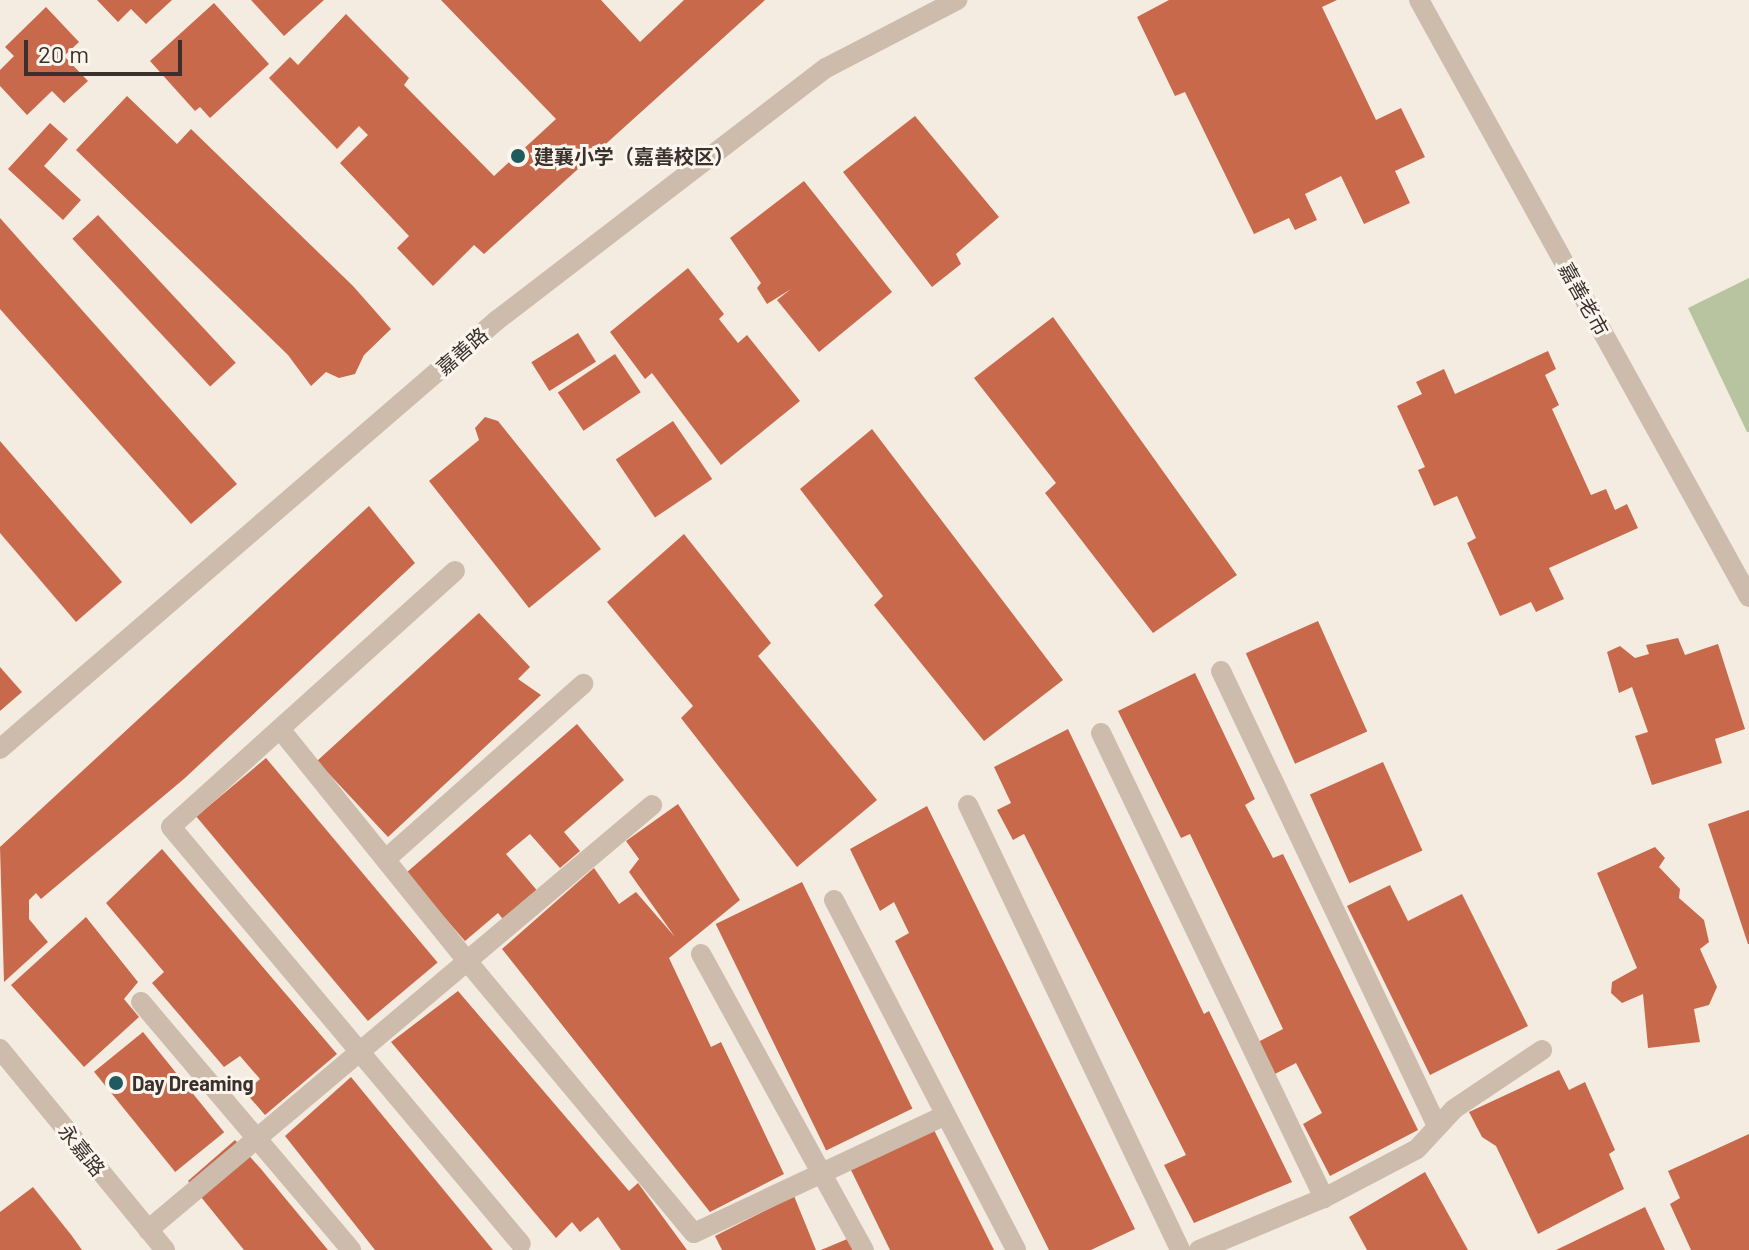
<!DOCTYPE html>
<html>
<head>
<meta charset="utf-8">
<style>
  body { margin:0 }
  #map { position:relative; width:1749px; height:1250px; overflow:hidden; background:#f4ebe1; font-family:Barlow,"Noto Sans SC",sans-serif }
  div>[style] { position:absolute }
  .green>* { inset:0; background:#b8c4a0 }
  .building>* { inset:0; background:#c8694b; transform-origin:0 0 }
  .minor>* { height:20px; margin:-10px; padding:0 10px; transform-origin:10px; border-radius:10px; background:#cdbbac }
  .dots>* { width:22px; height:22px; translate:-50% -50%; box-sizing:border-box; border:4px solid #fbf5ee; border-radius:50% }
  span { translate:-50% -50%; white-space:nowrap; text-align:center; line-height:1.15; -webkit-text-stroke:6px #fbf5ee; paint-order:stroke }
  .poi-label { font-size:20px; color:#3b302b; font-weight:700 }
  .left { translate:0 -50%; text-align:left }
  .street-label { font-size:20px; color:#3b302b }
  .scale { position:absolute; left:24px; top:40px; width:158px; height:36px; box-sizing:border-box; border:4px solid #3b302b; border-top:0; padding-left:10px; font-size:24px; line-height:28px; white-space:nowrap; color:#3b302b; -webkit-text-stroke:6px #fbf5ee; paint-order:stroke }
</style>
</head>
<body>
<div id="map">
  <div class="green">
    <div style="clip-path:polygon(1749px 278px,1749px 432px,1747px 432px,1688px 308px)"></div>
  </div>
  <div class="building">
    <div style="clip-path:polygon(97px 0,172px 0,146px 24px,131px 9px,118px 22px)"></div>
    <div style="clip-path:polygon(251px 0,324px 0,284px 36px)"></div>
    <div style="clip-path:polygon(441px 0,601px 0,640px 42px,684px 0,765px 0,484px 254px,474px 245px,433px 286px,397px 248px,409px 236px,340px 163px,368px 135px,359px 126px,337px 149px,269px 78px,290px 57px,298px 65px,346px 14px,409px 78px,404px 85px,494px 176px,556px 119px)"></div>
    <div style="clip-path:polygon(1169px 0,1337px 0,1322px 7px,1376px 120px,1401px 108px,1425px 157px,1395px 171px,1410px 203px,1364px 224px,1341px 176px,1305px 194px,1317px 220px,1295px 230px,1289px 218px,1254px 234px,1185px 92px,1175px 96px,1137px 17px)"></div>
    <div style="clip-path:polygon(214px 3px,269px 64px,210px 118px,200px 107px,195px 111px,150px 61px)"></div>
    <div style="clip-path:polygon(46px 7px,79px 42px,64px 56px,88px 81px,64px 103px,52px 91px,27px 115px,0 86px,0 70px,14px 56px,5px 47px)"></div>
    <div style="clip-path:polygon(127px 96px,177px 144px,191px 129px,353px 286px,391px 329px,364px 355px,355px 374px,339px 378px,326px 372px,311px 386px,288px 355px,76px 150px)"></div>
    <div style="clip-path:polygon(915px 116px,999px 217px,956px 254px,961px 264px,932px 287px,843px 172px)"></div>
    <div style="clip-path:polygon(50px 123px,68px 139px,44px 166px,81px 200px,63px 220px,8px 169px)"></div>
    <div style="clip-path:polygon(804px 181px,892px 292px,819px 352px,777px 300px,791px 289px,767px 304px,757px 288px,761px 283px,730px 238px)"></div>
    <div style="left:98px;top:215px;width:202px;height:35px;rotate:47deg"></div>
    <div style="clip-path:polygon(0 218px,237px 484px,191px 524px,0 309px)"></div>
    <div style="clip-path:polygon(688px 268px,724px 314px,719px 319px,738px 343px,747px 335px,800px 401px,721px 465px,652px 373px,645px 379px,610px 332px)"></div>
    <div style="clip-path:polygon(1053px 317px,1237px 575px,1153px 633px,1045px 493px,1056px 483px,974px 378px)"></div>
    <div style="left:578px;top:333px;width:34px;height:55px;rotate:58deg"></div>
    <div style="clip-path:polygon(1548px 351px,1556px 369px,1545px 375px,1559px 405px,1552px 409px,1591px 495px,1606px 489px,1615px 510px,1627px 504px,1638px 528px,1549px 568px,1564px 599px,1536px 612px,1531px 602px,1500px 616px,1467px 543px,1476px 538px,1457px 496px,1434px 506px,1418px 470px,1425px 467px,1397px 406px,1422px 394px,1416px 382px,1444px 369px,1455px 394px)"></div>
    <div style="left:615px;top:354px;width:46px;height:69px;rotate:56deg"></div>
    <div style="clip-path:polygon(485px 417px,498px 421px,601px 549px,529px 608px,429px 481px,479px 440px,475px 428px)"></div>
    <div style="left:673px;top:421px;width:70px;height:69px;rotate:56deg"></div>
    <div style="clip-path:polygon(872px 429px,1063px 680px,984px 741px,874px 605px,883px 596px,800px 489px)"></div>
    <div style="clip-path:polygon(0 441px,122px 582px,76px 622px,0 533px)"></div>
    <div style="clip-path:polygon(369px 506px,415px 563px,185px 778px,41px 899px,36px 893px,29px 900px,29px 919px,48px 942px,4px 982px,0 847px)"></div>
    <div style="clip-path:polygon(684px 534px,771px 643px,758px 656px,877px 800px,797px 867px,681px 718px,693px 706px,607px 602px)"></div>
    <div style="clip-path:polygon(479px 613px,530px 667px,518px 679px,541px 695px,388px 837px,317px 761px)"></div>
    <div style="left:1318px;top:621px;width:121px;height:79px;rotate:66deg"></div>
    <div style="clip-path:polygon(1678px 638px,1685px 655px,1718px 644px,1745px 729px,1715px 739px,1722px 763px,1652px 785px,1635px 736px,1648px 732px,1632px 687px,1619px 693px,1607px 652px,1620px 646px,1635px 658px,1649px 654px,1646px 645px)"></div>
    <div style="clip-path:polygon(0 667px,22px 692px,0 711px)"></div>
    <div style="clip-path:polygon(1195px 673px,1255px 799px,1245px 805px,1273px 858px,1283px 854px,1418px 1130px,1330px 1176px,1303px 1124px,1322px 1113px,1296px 1063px,1273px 1075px,1256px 1043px,1283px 1029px,1190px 834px,1181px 838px,1118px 711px)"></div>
    <div style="clip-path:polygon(577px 724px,624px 780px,564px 832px,580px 851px,560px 868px,530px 834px,506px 854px,540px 894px,506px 923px,498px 913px,465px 941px,406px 873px)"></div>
    <div style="clip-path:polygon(1068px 729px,1204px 1014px,1209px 1011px,1292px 1182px,1194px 1223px,1164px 1165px,1186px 1155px,1024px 834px,1013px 840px,997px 810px,1011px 803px,994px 767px)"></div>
    <div style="left:266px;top:758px;width:267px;height:91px;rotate:50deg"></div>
    <div style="left:1383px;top:762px;width:97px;height:80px;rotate:66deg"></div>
    <div style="clip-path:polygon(678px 804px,740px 900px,669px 958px,711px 1047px,721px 1042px,784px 1174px,710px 1212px,502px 949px,594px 868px,619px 904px,636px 892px,675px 937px,629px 872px,639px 859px,626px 841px)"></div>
    <div style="clip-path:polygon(927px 806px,1135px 1229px,1091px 1250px,1049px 1250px,895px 941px,909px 933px,894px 902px,880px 911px,850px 849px)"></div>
    <div style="clip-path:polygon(1749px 810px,1749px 944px,1748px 944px,1708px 824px)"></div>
    <div style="clip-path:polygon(1655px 847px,1665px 858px,1659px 867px,1680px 889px,1679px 898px,1704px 920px,1709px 942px,1700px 949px,1717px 987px,1709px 1005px,1694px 1009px,1700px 1042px,1648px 1048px,1643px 994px,1622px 1003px,1611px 993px,1612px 982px,1637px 968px,1597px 873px)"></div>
    <div style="clip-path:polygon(162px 849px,337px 1054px,265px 1115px,245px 1092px,260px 1079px,240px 1056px,224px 1067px,152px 983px,164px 972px,106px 903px)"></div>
    <div style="left:802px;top:882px;width:252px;height:96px;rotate:64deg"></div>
    <div style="clip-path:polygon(1390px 885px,1408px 921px,1462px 894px,1528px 1026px,1430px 1075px,1347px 906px)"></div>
    <div style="clip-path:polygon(86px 917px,138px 982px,124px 999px,139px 1017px,84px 1067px,11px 985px)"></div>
    <div style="clip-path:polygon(458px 991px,629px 1191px,638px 1183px,687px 1250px,621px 1250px,598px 1217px,580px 1232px,572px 1222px,556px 1238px,391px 1042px)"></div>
    <div style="left:143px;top:1032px;width:129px;height:63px;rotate:51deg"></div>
    <div style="clip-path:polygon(1559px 1070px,1569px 1090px,1585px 1082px,1615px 1150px,1609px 1154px,1624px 1189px,1538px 1234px,1496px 1146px,1482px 1137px,1469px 1112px)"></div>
    <div style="clip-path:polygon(351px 1077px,493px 1250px,375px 1250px,285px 1136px)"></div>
    <div style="clip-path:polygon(931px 1124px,994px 1250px,890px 1250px,850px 1168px)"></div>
    <div style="clip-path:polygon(1749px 1134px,1749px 1250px,1691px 1250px,1670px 1204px,1680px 1198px,1668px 1171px)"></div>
    <div style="clip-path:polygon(235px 1140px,261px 1169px,328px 1250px,244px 1250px,188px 1181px)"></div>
    <div style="clip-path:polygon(1425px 1172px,1468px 1250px,1367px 1250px,1349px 1217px)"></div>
    <div style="clip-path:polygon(33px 1187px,72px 1236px,82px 1250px,0 1250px,0 1212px)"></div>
    <div style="clip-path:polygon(794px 1196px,816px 1250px,722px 1250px,715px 1236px)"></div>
    <div style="clip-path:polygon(1645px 1207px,1665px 1250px,1556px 1250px)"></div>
    <div style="clip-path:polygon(852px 1237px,857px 1250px,821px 1250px)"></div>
  </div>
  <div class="minor">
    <div style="left:1419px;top:0;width:682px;rotate:61.07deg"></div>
    <div style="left:455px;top:571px;width:382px;rotate:138deg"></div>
    <div style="left:171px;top:827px;width:544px;rotate:49.99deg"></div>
    <div style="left:1221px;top:671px;width:504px;rotate:64.61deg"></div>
    <div style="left:280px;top:729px;width:298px;rotate:51.1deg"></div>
    <div style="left:467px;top:961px;width:242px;rotate:-40.1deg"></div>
    <div style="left:1101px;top:733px;width:516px;rotate:64.38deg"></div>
    <div style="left:0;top:749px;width:655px;rotate:-40.79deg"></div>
    <div style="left:496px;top:321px;width:416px;rotate:-37.5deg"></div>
    <div style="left:826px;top:68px;width:148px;rotate:-27.4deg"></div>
    <div style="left:968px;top:805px;width:493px;rotate:64.5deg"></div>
    <div style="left:386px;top:859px;width:264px;rotate:-41.6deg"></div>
    <div style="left:834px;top:900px;width:394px;rotate:62.5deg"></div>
    <div style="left:701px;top:954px;width:338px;rotate:61.2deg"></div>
    <div style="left:141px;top:1002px;width:325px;rotate:49.7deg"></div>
    <div style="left:0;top:1049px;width:260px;rotate:50.6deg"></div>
    <div style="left:148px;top:1230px;width:417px;rotate:-40.1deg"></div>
    <div style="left:467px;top:961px;width:354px;rotate:50.2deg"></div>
    <div style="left:694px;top:1233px;width:276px;rotate:-25.1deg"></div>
    <div style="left:1199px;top:1250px;width:135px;rotate:-22.6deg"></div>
    <div style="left:1324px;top:1198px;width:105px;rotate:-27.8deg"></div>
    <div style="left:1417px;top:1149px;width:54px;rotate:-47.2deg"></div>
    <div style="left:1454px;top:1109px;width:106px;rotate:-33.8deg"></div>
  </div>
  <div class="dots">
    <div style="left:518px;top:156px;background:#1f5a5e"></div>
    <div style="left:116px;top:1083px;background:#1f5a5e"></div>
  </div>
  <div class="poi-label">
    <span class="left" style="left:534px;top:156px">建襄小学（嘉善校区）</span>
    <span class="left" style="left:132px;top:1083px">Day Dreaming</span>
  </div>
  <div class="street-label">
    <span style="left:1584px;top:299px;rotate:61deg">嘉善老市</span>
    <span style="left:462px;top:351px;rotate:-41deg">嘉善路</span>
    <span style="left:82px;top:1150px;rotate:51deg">永嘉路</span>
  </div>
  <div class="scale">20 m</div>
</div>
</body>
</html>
